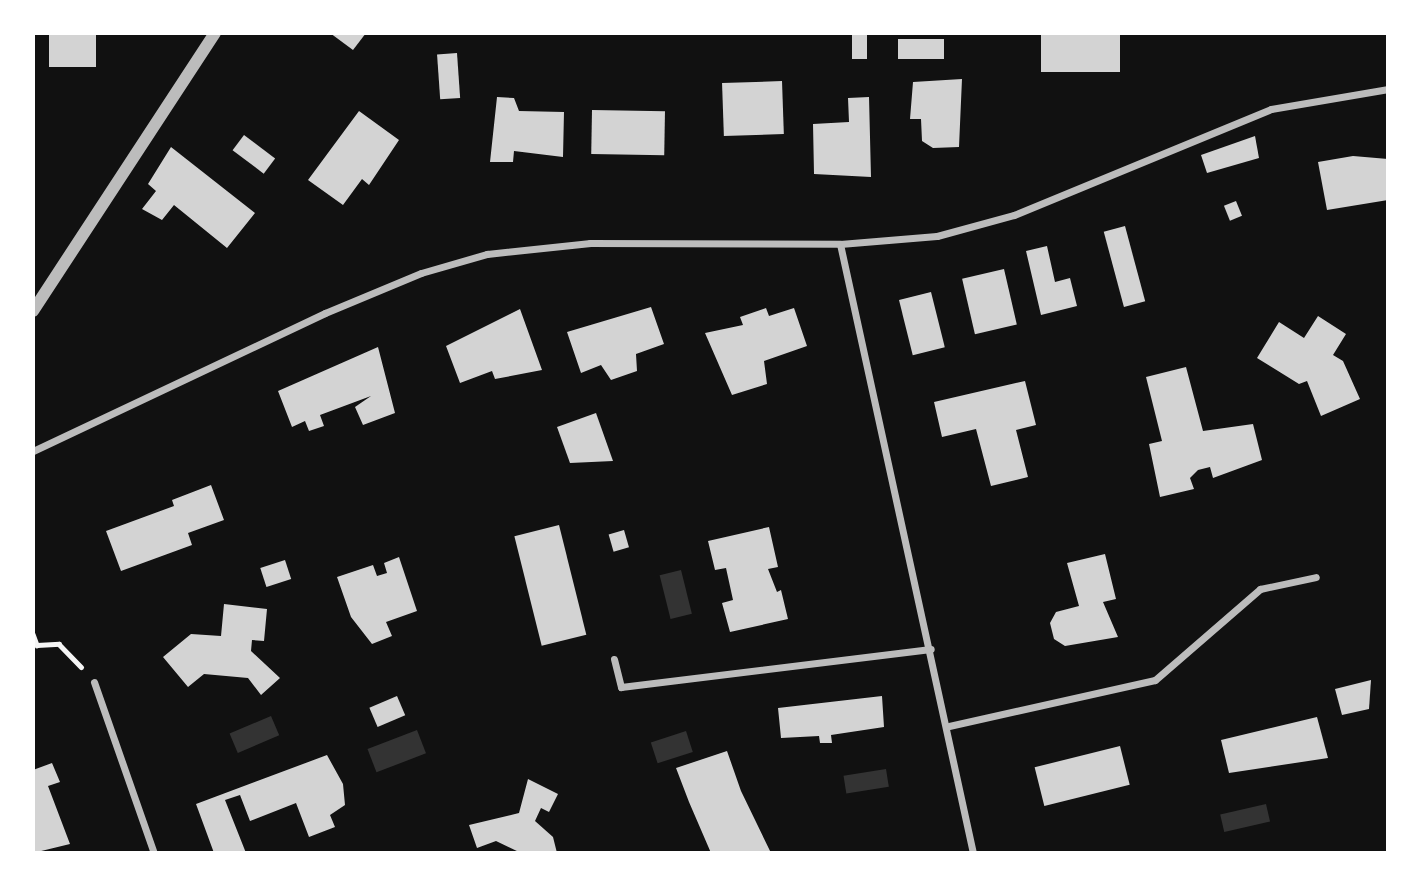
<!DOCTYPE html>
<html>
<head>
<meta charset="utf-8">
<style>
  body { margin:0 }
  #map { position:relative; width:1421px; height:886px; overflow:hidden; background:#111; font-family:Manrope,sans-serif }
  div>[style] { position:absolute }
  .water>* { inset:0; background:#333; transform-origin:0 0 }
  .building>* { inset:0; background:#d3d3d3; transform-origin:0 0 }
  .path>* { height:4.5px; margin:-2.25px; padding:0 2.25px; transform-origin:2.25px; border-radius:2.25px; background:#f5f5f5 }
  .minor>* { height:7px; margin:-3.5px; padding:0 3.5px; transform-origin:3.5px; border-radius:3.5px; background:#bcbcbc }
  .tertiary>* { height:12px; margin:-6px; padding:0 6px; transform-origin:6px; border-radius:6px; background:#bcbcbc }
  span { translate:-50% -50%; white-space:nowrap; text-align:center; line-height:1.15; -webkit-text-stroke:6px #fff; paint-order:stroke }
  .frame { position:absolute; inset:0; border:35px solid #fff; pointer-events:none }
</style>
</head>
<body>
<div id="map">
  <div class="water">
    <div style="left:681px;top:570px;width:45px;height:22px;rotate:76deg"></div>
    <div style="left:271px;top:716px;width:21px;height:45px;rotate:67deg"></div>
    <div style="left:417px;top:730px;width:25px;height:53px;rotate:69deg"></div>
    <div style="left:686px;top:731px;width:22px;height:37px;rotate:72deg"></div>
    <div style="left:886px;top:769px;width:18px;height:43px;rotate:81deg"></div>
    <div style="left:1266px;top:804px;width:18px;height:47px;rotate:77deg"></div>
  </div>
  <div class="building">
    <div style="left:49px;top:33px;width:47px;height:34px"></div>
    <div style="clip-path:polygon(330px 33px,366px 33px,353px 50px)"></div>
    <div style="left:852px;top:33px;width:15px;height:26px"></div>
    <div style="left:1041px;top:33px;width:79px;height:39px"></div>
    <div style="left:944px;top:39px;width:20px;height:46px;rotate:90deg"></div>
    <div style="left:457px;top:53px;width:45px;height:20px;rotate:86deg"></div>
    <div style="clip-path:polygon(962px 79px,959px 147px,933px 148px,922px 141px,921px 119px,910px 119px,913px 82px)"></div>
    <div style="left:782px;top:81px;width:53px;height:60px;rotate:88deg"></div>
    <div style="clip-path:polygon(497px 97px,514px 98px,519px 111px,564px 112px,563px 157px,514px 151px,513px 162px,490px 162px)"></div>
    <div style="clip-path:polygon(869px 97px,871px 177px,814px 174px,813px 124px,849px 122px,848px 98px)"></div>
    <div style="left:592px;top:110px;width:73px;height:44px;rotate:1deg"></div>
    <div style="clip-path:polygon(359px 111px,399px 140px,369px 185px,362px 179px,343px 205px,308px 180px)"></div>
    <div style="left:244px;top:135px;width:39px;height:19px;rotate:37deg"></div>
    <div style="clip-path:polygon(1255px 136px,1259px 158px,1207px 173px,1201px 155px)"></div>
    <div style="clip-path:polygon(171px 147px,255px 213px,227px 248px,174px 205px,162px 220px,142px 209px,156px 191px,148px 184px)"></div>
    <div style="clip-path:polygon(1353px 156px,1388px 159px,1388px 200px,1327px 210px,1318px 162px)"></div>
    <div style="left:1236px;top:201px;width:16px;height:13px;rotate:68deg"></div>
    <div style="left:1125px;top:226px;width:78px;height:22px;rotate:75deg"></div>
    <div style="clip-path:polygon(1047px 246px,1055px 282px,1070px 278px,1077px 306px,1041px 315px,1026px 251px)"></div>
    <div style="left:1004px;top:269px;width:57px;height:43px;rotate:77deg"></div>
    <div style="left:931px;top:292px;width:57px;height:33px;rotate:76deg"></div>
    <div style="clip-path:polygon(651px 307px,664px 344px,636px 354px,637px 371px,611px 380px,601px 365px,581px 373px,567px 332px)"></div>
    <div style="clip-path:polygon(766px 308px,769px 316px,794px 308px,807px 346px,764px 361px,767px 384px,732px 395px,705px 333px,743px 325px,740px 317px)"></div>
    <div style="clip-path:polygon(520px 309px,542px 370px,495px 379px,492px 371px,460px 383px,446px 346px)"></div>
    <div style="clip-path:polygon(1318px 316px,1346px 334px,1333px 355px,1343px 361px,1360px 399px,1321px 416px,1307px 381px,1299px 384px,1257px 358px,1279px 322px,1304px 338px)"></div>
    <div style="clip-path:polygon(378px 347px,395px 413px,363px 425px,355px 407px,371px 396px,320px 415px,324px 426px,309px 431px,305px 421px,292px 427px,278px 391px)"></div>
    <div style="clip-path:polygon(1186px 367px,1203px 431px,1253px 424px,1262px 460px,1213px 478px,1210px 467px,1198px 470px,1190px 478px,1194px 489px,1160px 497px,1149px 444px,1162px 441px,1146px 377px)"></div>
    <div style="clip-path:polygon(1025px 381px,1036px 425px,1016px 430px,1028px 477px,991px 486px,976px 429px,942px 437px,934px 402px)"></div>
    <div style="clip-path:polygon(596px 413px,613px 461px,570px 463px,557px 427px)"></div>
    <div style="clip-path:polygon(211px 485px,224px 520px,188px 533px,192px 545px,121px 571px,106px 531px,174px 506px,172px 500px)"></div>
    <div style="left:559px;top:525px;width:113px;height:46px;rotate:76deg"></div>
    <div style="clip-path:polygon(769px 527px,778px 567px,768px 569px,777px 592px,781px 590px,788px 619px,730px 632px,722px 603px,733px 600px,726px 568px,715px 570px,708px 541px)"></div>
    <div style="left:624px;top:530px;width:18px;height:16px;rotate:74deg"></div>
    <div style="clip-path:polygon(1105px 554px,1116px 599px,1103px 602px,1118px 637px,1065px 646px,1054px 639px,1050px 623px,1056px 612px,1079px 606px,1067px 563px)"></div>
    <div style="clip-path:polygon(399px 557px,417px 611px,386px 622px,392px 636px,372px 644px,351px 617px,337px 577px,373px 565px,377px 576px,387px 573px,384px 563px)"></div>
    <div style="left:285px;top:560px;width:20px;height:26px;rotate:72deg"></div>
    <div style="clip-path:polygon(224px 604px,267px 609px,264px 641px,252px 640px,251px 651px,280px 678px,261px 695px,248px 678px,204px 674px,188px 687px,163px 657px,191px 634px,221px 636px)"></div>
    <div style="clip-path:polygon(1371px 680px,1369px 709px,1342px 715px,1335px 689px)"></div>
    <div style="left:397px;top:696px;width:21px;height:30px;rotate:67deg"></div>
    <div style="clip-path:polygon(882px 696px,884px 727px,831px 735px,832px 743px,820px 743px,819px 736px,781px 738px,778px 708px)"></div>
    <div style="clip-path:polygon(1317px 717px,1328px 758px,1229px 773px,1221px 740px)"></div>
    <div style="left:1120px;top:746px;width:40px;height:88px;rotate:76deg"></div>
    <div style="clip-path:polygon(727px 751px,741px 791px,771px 853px,711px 853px,689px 802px,676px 768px)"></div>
    <div style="clip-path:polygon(327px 755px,343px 784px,345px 805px,330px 815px,335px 827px,309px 837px,296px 803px,250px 821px,240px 795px,225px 800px,246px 853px,214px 853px,196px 804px)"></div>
    <div style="clip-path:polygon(52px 763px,60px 782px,48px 786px,70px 844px,33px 853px,33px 770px)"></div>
    <div style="clip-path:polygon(528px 779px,558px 794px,549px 812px,541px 808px,535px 821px,553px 837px,557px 853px,521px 853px,496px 841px,477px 848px,469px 825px,519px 813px)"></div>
  </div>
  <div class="path">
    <div style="left:33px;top:634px;width:12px;rotate:70deg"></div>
    <div style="left:37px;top:645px;width:22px;rotate:-3deg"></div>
    <div style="left:59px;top:644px;width:32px;rotate:46deg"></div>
  </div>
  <div class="minor">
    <div style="left:840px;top:244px;width:623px;rotate:77.68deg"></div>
    <div style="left:33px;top:451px;width:323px;rotate:-25.3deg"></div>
    <div style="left:325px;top:313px;width:104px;rotate:-22.6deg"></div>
    <div style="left:421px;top:273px;width:69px;rotate:-16.1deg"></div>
    <div style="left:487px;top:254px;width:104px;rotate:-6.1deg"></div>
    <div style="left:590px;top:243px;width:250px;rotate:0.2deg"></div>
    <div style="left:840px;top:244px;width:97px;rotate:-4.7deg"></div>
    <div style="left:937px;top:236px;width:80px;rotate:-15.3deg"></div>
    <div style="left:1014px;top:215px;width:278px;rotate:-22.4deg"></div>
    <div style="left:1271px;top:109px;width:119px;rotate:-9.7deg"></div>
    <div style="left:614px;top:659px;width:29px;rotate:76deg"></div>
    <div style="left:621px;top:687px;width:312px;rotate:-7deg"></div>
    <div style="left:94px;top:682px;width:181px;rotate:70.7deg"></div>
    <div style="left:949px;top:726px;width:211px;rotate:-12.6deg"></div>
    <div style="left:1155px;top:680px;width:139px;rotate:-40.9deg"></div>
    <div style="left:1260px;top:589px;width:57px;rotate:-12.1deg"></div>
  </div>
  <div class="tertiary">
    <div style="left:33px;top:311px;width:332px;rotate:-56.8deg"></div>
  </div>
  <div class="frame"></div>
</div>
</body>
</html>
